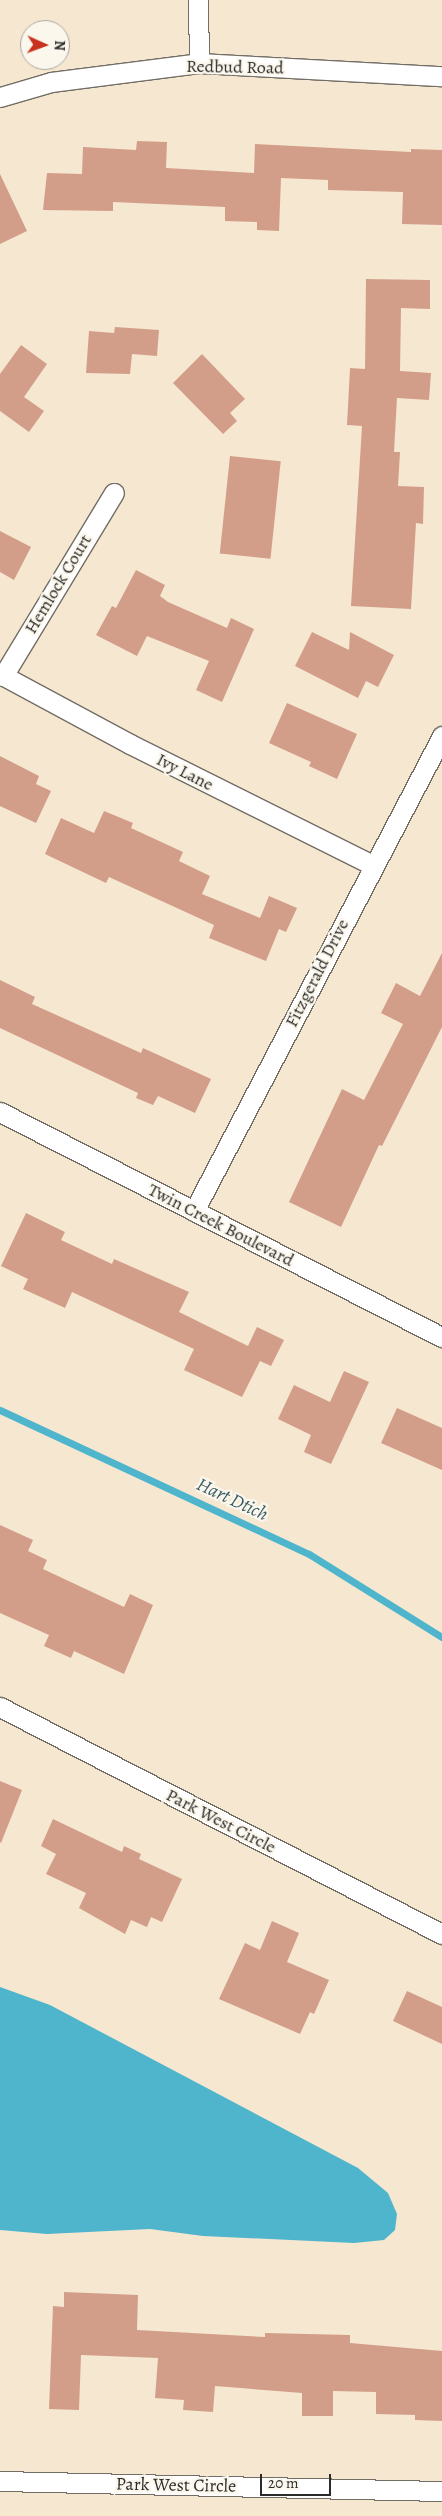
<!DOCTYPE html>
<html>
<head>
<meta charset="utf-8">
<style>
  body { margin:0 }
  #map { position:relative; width:442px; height:2516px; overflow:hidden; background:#f6e7d1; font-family:Alegreya,serif }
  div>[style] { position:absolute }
  .water>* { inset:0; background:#4eb5cc }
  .stream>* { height:7px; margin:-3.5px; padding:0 3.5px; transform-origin:3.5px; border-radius:3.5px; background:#4eb5cc }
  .building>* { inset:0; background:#d39e89; transform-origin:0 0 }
  .roads { filter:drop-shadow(1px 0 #726d65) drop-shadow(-1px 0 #726d65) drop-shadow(0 1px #726d65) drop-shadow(0 -1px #726d65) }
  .minor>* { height:19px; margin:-9.5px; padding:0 9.5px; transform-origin:9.5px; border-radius:9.5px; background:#fff }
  span { translate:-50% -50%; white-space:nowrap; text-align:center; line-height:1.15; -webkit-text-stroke:4.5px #fbf7ec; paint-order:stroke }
  .street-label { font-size:18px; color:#2b2b2b }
  .water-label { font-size:19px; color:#375b63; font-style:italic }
  .north { position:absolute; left:20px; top:20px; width:50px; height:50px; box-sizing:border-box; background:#fbf7ec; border:1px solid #a8a59f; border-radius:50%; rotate:92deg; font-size:14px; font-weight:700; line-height:20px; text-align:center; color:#2b2b2b }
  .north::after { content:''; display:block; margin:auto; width:18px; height:22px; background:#c8321e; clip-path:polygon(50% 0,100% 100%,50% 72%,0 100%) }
  .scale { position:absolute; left:260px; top:2474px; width:71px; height:22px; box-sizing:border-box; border:2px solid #2b2b2b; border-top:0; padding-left:6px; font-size:15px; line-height:18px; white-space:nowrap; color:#2b2b2b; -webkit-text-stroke:4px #fbf7ec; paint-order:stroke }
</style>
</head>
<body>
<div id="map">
  <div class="water">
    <div style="clip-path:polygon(0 1987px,50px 2005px,358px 2168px,388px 2193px,397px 2214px,395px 2230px,384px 2240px,354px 2243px,203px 2236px,150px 2229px,47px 2234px,0 2230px)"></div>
  </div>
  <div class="stream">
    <div style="left:0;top:1410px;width:341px;rotate:25deg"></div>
    <div style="left:309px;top:1554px;width:157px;rotate:32deg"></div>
  </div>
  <div class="building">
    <div style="clip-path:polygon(137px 141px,167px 142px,166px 168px,254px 173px,255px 144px,411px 152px,411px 149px,442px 150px,442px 225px,402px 224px,403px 192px,328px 190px,328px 180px,281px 178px,279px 231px,257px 230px,257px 222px,225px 221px,225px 207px,113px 202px,113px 211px,43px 210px,47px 173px,82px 174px,83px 147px,136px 150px)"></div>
    <div style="clip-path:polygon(0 174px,27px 231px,0 244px)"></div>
    <div style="clip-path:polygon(366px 279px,430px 280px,430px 309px,401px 308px,400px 371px,431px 373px,429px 400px,397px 398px,394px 452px,400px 452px,398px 486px,424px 487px,423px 524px,416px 523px,411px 609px,351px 606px,362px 426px,347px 425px,350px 368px,365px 369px)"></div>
    <div style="clip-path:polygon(115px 327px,159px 330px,157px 356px,132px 354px,130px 374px,86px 373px,89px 331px,114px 333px)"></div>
    <div style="clip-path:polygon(21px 345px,47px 364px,24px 397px,44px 411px,29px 432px,0 411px,0 374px)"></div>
    <div style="clip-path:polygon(202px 354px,245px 399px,230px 413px,237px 421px,223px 434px,173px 383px)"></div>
    <div style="left:230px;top:456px;width:51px;height:98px;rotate:6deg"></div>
    <div style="clip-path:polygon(0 531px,31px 547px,14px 580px,0 572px)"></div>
    <div style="clip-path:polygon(136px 570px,165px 585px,160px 596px,168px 602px,227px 628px,231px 618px,254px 629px,222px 702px,196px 690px,209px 661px,147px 636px,137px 656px,96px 635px,112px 606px,116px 608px)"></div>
    <div style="clip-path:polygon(312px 632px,349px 650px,350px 632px,394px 655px,378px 687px,366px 681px,358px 698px,295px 666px)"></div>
    <div style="clip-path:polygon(287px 703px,357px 734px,337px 779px,309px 766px,311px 762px,269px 743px)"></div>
    <div style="clip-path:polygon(0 756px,39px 776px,36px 784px,51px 791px,36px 823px,0 806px)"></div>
    <div style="clip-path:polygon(104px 811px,133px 823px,131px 828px,183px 852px,179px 861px,210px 876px,202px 894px,260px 918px,269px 896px,297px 908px,286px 932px,279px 929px,266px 961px,209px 938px,214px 925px,109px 877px,106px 883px,45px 854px,61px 818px,94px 833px)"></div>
    <div style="clip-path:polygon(442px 953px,442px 1027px,382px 1146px,379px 1145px,341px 1227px,289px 1202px,342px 1089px,364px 1100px,403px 1024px,381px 1013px,396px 983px,420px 996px)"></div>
    <div style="clip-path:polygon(0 980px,35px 997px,32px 1004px,141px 1053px,143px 1048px,211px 1079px,195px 1113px,158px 1096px,153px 1105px,136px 1098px,138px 1093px,0 1028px)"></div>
    <div style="clip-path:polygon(26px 1213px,65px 1232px,61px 1240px,112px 1264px,114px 1259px,189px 1292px,179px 1312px,248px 1346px,257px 1327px,284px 1340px,271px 1366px,260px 1361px,242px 1397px,184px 1370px,194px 1349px,72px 1292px,65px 1308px,23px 1289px,28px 1279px,1px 1266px)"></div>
    <div style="clip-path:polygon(344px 1371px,369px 1382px,331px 1464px,304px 1452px,311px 1435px,278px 1419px,294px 1385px,330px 1402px)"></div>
    <div style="clip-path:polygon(397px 1408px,442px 1428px,442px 1470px,381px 1443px)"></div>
    <div style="clip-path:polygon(0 1525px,33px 1540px,28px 1551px,47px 1560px,43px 1569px,124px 1607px,130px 1594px,153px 1605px,124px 1674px,74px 1651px,71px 1658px,44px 1646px,49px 1635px,0 1613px)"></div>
    <div style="clip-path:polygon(0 1781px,22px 1790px,1px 1843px,0 1842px)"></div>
    <div style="clip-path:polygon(53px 1819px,122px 1852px,124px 1846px,141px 1854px,139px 1859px,182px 1879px,162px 1922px,151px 1917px,147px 1927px,131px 1920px,125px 1934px,79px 1908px,86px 1893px,46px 1874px,56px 1854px,41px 1846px)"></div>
    <div style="clip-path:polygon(272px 1921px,299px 1933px,287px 1962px,329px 1980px,314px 2014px,310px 2012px,300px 2034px,219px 1999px,245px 1943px,260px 1950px)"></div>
    <div style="clip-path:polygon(407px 1991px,442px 2007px,442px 2044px,393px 2021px)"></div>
    <div style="clip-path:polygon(64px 2292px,138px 2295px,137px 2330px,265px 2337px,265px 2333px,350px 2335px,350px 2343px,442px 2351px,442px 2421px,415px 2420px,415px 2415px,376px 2414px,376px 2392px,333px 2391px,333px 2416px,302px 2416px,302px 2393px,215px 2386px,213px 2412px,183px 2410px,184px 2400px,155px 2398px,158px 2358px,81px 2355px,79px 2410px,49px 2409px,53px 2306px,64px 2307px)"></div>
  </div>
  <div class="roads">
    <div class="minor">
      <div style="left:198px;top:0;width:63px;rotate:89.1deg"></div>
      <div style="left:0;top:97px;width:53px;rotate:-16.4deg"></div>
      <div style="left:51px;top:82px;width:149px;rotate:-7.3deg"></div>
      <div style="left:199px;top:63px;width:243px;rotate:3.1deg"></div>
      <div style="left:0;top:674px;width:148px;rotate:28.3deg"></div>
      <div style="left:130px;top:744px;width:271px;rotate:26.5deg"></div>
      <div style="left:3px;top:676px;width:214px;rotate:-58.8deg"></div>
      <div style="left:0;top:1112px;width:496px;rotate:27deg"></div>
      <div style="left:194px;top:1211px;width:536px;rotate:-62.43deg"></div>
      <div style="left:0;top:1707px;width:497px;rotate:27.2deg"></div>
      <div style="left:0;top:2481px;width:442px;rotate:1.3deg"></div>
    </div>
  </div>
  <div class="street-label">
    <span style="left:235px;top:67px;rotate:1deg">Redbud Road</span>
    <span style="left:58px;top:584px;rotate:-59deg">Hemlock Court</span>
    <span style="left:185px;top:772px;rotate:27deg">Ivy Lane</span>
    <span style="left:317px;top:973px;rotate:-63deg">Fitzgerald Drive</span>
    <span style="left:221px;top:1225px;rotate:27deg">Twin Creek Boulevard</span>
    <span style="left:221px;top:1821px;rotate:27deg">Park West Circle</span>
    <span style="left:176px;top:2485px;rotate:1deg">Park West Circle</span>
  </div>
  <div class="water-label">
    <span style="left:232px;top:1500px;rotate:25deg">Hart Dtich</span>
  </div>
  <div class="north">N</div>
  <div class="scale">20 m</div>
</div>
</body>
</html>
